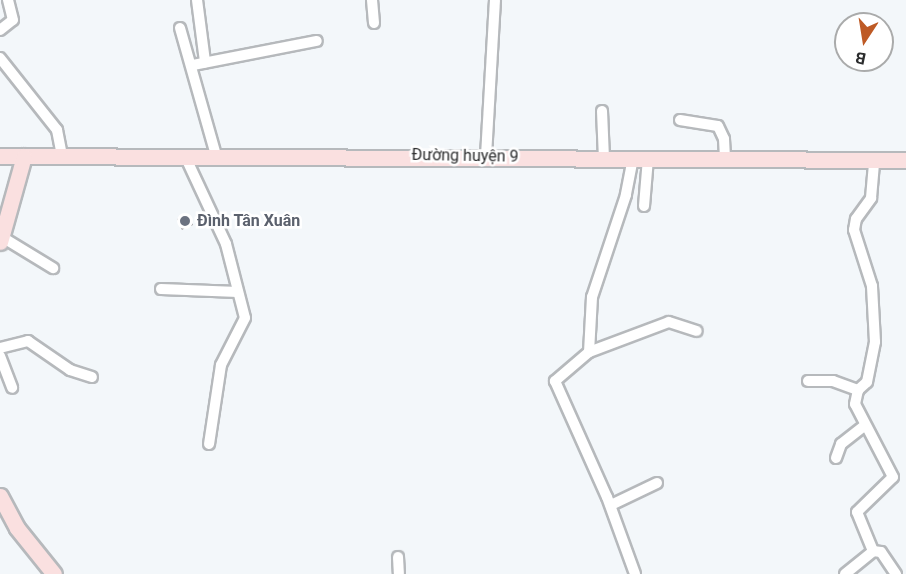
<!DOCTYPE html>
<html>
<head>
<meta charset="utf-8">
<style>
  body { margin:0 }
  #map { position:relative; width:906px; height:574px; overflow:hidden; background:#f3f7fa; font-family:Roboto,sans-serif }
  div>[style] { position:absolute }
  .building>* { inset:0; background:#848185; transform-origin:0 0 }
  .roads { filter:drop-shadow(2px 0 #b6b9bc) drop-shadow(-2px 0 #b6b9bc) drop-shadow(0 2px #b6b9bc) drop-shadow(0 -2px #b6b9bc) }
  .street>* { height:10px; margin:-5px; padding:0 5px; transform-origin:5px; border-radius:5px; background:#fff }
  .secondary>* { height:15px; margin:-7.5px; padding:0 7.5px; transform-origin:7.5px; border-radius:7.5px; background:#fae0e0 }
  .dots>* { width:16px; height:16px; translate:-50% -50%; box-sizing:border-box; border:3px solid #fff; border-radius:50% }
  span { translate:-50% -50%; white-space:nowrap; text-align:center; line-height:1.15; -webkit-text-stroke:5px #fff; paint-order:stroke }
  .street-label { font-size:16px; color:#2b2c2d }
  .worship-label { font-size:16px; color:#5b616d; font-weight:700 }
  .left { translate:0 -50%; text-align:left }
  .north { position:absolute; left:834px; top:12px; width:60px; height:60px; box-sizing:border-box; background:#fff; border:2px solid #aaabab; border-radius:50%; rotate:192deg; font-size:16px; font-weight:700; line-height:24px; text-align:center; color:#2b2c2d }
  .north::after { content:''; display:block; margin:auto; width:21px; height:27px; background:#be5a25; clip-path:polygon(50% 0,100% 100%,50% 72%,0 100%) }
</style>
</head>
<body>
<div id="map">
  <div class="building">
    <div style="left:188px;top:214px;width:12px;height:12px;rotate:66deg"></div>
  </div>
  <div class="roads">
    <div class="street">
      <div style="left:197px;top:0;width:63px;rotate:82.6deg"></div>
      <div style="left:372px;top:0;width:23px;rotate:85deg"></div>
      <div style="left:180px;top:28px;width:132px;rotate:74.2deg"></div>
      <div style="left:0;top:30px;width:16px;rotate:-38deg"></div>
      <div style="left:13px;top:20px;width:21px;rotate:-104deg"></div>
      <div style="left:0;top:58px;width:92px;rotate:51.6deg"></div>
      <div style="left:57px;top:130px;width:25px;rotate:79deg"></div>
      <div style="left:193px;top:65px;width:126px;rotate:-11deg"></div>
      <div style="left:602px;top:111px;width:47px;rotate:87.6deg"></div>
      <div style="left:680px;top:120px;width:38px;rotate:9deg"></div>
      <div style="left:718px;top:126px;width:14px;rotate:65deg"></div>
      <div style="left:724px;top:139px;width:20px;rotate:87deg"></div>
      <div style="left:185px;top:156px;width:97px;rotate:65deg"></div>
      <div style="left:226px;top:244px;width:76px;rotate:75.6deg"></div>
      <div style="left:245px;top:318px;width:53px;rotate:117.1deg"></div>
      <div style="left:221px;top:365px;width:80px;rotate:98.6deg"></div>
      <div style="left:486px;top:156px;width:156px;rotate:-86.7deg"></div>
      <div style="left:633px;top:158px;width:38px;rotate:101deg"></div>
      <div style="left:626px;top:195px;width:108px;rotate:108.4deg"></div>
      <div style="left:592px;top:297px;width:55px;rotate:93.1deg"></div>
      <div style="left:589px;top:352px;width:45px;rotate:139.5deg"></div>
      <div style="left:555px;top:381px;width:127px;rotate:65.9deg"></div>
      <div style="left:607px;top:497px;width:82px;rotate:70deg"></div>
      <div style="left:644px;top:206px;width:48px;rotate:-85.2deg"></div>
      <div style="left:2px;top:237px;width:60px;rotate:31.3deg"></div>
      <div style="left:161px;top:289px;width:77px;rotate:2.2deg"></div>
      <div style="left:0;top:348px;width:29px;rotate:-14deg"></div>
      <div style="left:28px;top:341px;width:51px;rotate:34.6deg"></div>
      <div style="left:70px;top:370px;width:23px;rotate:18deg"></div>
      <div style="left:589px;top:352px;width:85px;rotate:-20.6deg"></div>
      <div style="left:669px;top:322px;width:29px;rotate:18deg"></div>
      <div style="left:0;top:356px;width:34px;rotate:69deg"></div>
      <div style="left:808px;top:381px;width:25px"></div>
      <div style="left:833px;top:381px;width:27px;rotate:20deg"></div>
      <div style="left:836px;top:458px;width:15px;rotate:-70deg"></div>
      <div style="left:841px;top:444px;width:28px;rotate:-38deg"></div>
      <div style="left:611px;top:505px;width:51px;rotate:-25.6deg"></div>
      <div style="left:873px;top:551px;width:8px;rotate:7deg"></div>
      <div style="left:881px;top:552px;width:27px;rotate:56deg"></div>
      <div style="left:398px;top:557px;width:17px;rotate:87deg"></div>
      <div style="left:845px;top:574px;width:36px;rotate:-39deg"></div>
      <div style="left:873px;top:551px;width:42px;rotate:-112.3deg"></div>
      <div style="left:857px;top:512px;width:50px;rotate:-44.2deg"></div>
      <div style="left:893px;top:477px;width:82px;rotate:-117.5deg"></div>
      <div style="left:855px;top:404px;width:14px;rotate:-78deg"></div>
      <div style="left:858px;top:390px;width:12px;rotate:-42deg"></div>
      <div style="left:867px;top:382px;width:41px;rotate:-78.7deg"></div>
      <div style="left:875px;top:342px;width:56px;rotate:-93.1deg"></div>
      <div style="left:872px;top:286px;width:59px;rotate:-107.8deg"></div>
      <div style="left:854px;top:230px;width:11px;rotate:-80deg"></div>
      <div style="left:856px;top:219px;width:26px;rotate:-54deg"></div>
      <div style="left:871px;top:198px;width:38px;rotate:-85deg"></div>
    </div>
    <div class="secondary">
      <div style="left:0;top:156px;width:906px;rotate:0.25deg"></div>
      <div style="left:0;top:242px;width:89px;rotate:-74.4deg"></div>
      <div style="left:0;top:496px;width:36px;rotate:62deg"></div>
      <div style="left:17px;top:528px;width:59px;rotate:51.2deg"></div>
    </div>
  </div>
  <div class="dots">
    <div style="left:185px;top:221px;background:#6b7280"></div>
  </div>
  <div class="street-label">
    <span style="left:465px;top:156px;rotate:1deg">Đường huyện 9</span>
  </div>
  <div class="worship-label">
    <span class="left" style="left:197px;top:221px">Đình Tân Xuân</span>
  </div>
  <div class="north">B</div>
</div>
</body>
</html>
